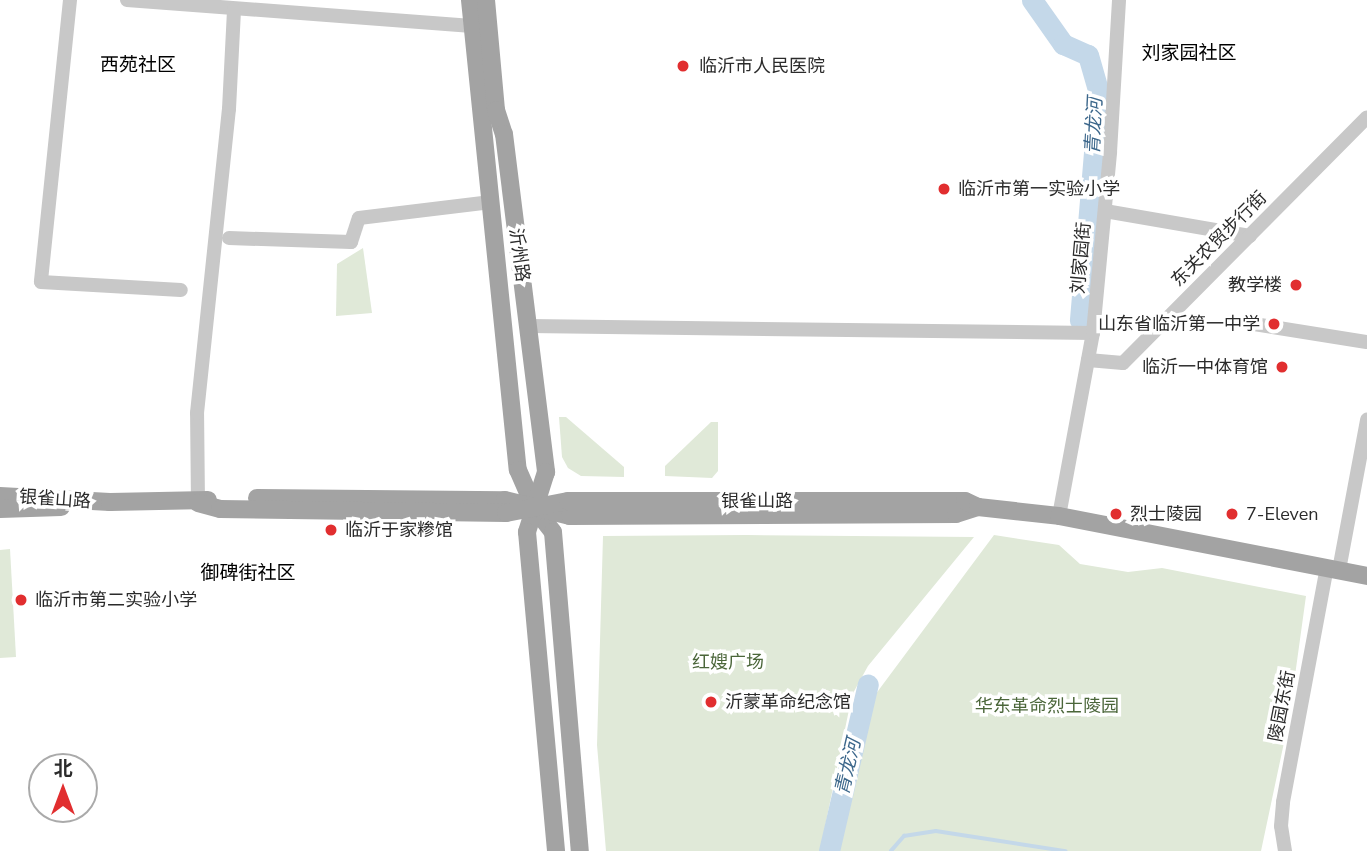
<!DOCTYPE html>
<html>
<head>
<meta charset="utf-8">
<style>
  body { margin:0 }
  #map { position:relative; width:1367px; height:851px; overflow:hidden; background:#fff; font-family:"Nunito Sans","Noto Sans SC",sans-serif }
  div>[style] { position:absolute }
  .green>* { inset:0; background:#e0e9d8 }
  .stream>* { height:3.5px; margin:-1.75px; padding:0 1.75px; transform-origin:1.75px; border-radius:1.75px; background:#c4d8e9 }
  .river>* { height:21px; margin:-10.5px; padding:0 10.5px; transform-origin:10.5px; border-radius:10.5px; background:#c4d8e9 }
  .minor>* { height:14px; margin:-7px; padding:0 7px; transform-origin:7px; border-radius:7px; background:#c8c8c8 }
  .major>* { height:18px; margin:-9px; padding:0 9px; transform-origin:9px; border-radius:9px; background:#a3a3a3 }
  .dots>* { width:19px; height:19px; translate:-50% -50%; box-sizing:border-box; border:4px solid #fff; border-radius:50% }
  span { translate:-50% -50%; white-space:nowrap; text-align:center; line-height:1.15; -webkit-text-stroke:7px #fff; paint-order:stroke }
  .poi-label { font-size:18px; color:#2b2b2b }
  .left { translate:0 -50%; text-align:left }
  .right { translate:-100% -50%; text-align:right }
  .street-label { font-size:18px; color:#2b2b2b }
  .park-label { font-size:18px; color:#4b663a }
  .neighbourhood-label { font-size:19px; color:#000 }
  .water-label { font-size:19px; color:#3c678b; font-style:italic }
  .north { position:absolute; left:28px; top:753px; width:70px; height:70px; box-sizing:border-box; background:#fff; border:2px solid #aaa; border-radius:50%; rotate:0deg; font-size:19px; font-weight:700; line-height:28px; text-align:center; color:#2b2b2b }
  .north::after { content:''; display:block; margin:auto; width:24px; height:32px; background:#e12e2f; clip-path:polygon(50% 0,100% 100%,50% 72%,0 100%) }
</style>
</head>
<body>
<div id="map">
  <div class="green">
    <div style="clip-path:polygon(363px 248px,372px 313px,336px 316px,337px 264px)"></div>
    <div style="clip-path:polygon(559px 417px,566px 417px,624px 467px,624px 477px,581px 476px,568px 468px,562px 457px)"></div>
    <div style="clip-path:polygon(711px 422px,718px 422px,718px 471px,712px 478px,665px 476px,665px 466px)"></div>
    <div style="clip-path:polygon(747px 535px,974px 537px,868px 666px,852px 695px,820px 851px,606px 851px,597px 745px,603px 536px)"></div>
    <div style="clip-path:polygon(994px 535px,1059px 545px,1080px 564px,1128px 572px,1162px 568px,1306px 596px,1289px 719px,1261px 851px,839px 851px,875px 695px)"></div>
    <div style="clip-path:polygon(10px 549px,16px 657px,0 658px,0 550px)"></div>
  </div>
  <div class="stream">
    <div style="left:891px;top:851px;width:20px;rotate:-49deg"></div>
    <div style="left:904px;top:836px;width:32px;rotate:-9deg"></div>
    <div style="left:936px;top:831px;width:131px;rotate:8.8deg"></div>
  </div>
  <div class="river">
    <div style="left:1032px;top:0;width:54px;rotate:54.8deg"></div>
    <div style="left:1063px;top:44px;width:27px;rotate:24deg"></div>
    <div style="left:1088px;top:55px;width:40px;rotate:74deg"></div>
    <div style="left:1099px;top:93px;width:228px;rotate:94.8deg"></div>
    <div style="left:829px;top:851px;width:171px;rotate:-76.9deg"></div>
  </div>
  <div class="minor">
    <div style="left:70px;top:0;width:283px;rotate:95.9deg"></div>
    <div style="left:41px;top:282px;width:140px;rotate:3.3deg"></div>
    <div style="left:127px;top:0;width:346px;rotate:4.3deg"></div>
    <div style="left:1105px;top:211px;width:147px;rotate:9.8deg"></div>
    <div style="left:229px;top:238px;width:122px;rotate:1.9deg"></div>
    <div style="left:351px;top:242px;width:25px;rotate:-72deg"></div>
    <div style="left:359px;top:218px;width:133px;rotate:-6.9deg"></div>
    <div style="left:1254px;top:324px;width:114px;rotate:9.1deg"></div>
    <div style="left:529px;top:326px;width:564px;rotate:0.71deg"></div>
    <div style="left:1088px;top:360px;width:35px;rotate:5deg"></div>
    <div style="left:1123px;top:363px;width:346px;rotate:-45.2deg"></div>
    <div style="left:198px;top:503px;width:90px;rotate:-90.6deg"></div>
    <div style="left:197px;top:413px;width:306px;rotate:-84deg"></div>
    <div style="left:229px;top:109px;width:100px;rotate:-87.1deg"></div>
    <div style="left:1059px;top:516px;width:186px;rotate:-79.5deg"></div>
    <div style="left:1093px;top:333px;width:182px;rotate:-84.6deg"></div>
    <div style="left:1110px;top:152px;width:152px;rotate:-86.6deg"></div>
    <div style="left:1339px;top:570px;width:153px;rotate:-79.4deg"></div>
    <div style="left:1285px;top:851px;width:25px;rotate:-99deg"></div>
    <div style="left:1281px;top:826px;width:24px;rotate:-85deg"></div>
    <div style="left:1283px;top:802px;width:238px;rotate:-79.4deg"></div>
  </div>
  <div class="major">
    <div style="left:470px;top:0;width:472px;rotate:84.2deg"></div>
    <div style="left:518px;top:470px;width:43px;rotate:66.4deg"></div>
    <div style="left:535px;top:509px;width:29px;rotate:52deg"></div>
    <div style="left:553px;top:532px;width:320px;rotate:85.2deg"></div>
    <div style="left:486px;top:0;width:110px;rotate:84.8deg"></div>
    <div style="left:496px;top:110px;width:25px;rotate:72deg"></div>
    <div style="left:504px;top:134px;width:341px;rotate:82.9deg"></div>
    <div style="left:546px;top:472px;width:63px;rotate:107.6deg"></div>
    <div style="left:527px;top:532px;width:320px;rotate:84.8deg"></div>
    <div style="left:0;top:496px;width:110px;rotate:3.1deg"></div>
    <div style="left:110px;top:502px;width:98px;rotate:-1.2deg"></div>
    <div style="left:257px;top:498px;width:248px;rotate:0.5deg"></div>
    <div style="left:505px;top:500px;width:67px;rotate:13.8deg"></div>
    <div style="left:570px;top:516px;width:386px;rotate:-0.3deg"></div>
    <div style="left:956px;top:514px;width:23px;rotate:-18deg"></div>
    <div style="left:198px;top:503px;width:23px;rotate:15deg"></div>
    <div style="left:220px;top:509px;width:286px;rotate:0.8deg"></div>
    <div style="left:506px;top:513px;width:63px;rotate:-11deg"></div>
    <div style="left:568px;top:501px;width:397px"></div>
    <div style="left:965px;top:501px;width:14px;rotate:25deg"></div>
    <div style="left:978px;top:507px;width:81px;rotate:6.3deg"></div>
    <div style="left:1059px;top:516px;width:314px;rotate:11deg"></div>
    <div style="left:0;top:509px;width:61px;rotate:-1.9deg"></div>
  </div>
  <div class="dots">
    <div style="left:683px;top:66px;background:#e12e2f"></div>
    <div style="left:944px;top:189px;background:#e12e2f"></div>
    <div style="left:1296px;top:285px;background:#e12e2f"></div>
    <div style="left:1274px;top:324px;background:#e12e2f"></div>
    <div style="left:1282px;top:367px;background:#e12e2f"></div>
    <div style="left:1116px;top:514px;background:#e12e2f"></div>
    <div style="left:1232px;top:514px;background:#e12e2f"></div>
    <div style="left:331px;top:530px;background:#e12e2f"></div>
    <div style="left:21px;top:600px;background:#e12e2f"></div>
    <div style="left:711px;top:702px;background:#e12e2f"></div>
  </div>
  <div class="poi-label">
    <span class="left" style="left:699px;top:66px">临沂市人民医院</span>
    <span class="left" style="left:958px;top:189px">临沂市第一实验小学</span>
    <span class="right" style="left:1282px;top:285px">教学楼</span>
    <span class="right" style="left:1260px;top:324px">山东省临沂第一中学</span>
    <span class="right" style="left:1268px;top:367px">临沂一中体育馆</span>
    <span class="left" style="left:1130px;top:514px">烈士陵园</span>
    <span class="left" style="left:1246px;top:514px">7-Eleven</span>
    <span class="left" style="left:345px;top:530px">临沂于家糁馆</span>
    <span class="left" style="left:35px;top:600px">临沂市第二实验小学</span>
    <span class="left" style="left:725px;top:702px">沂蒙革命纪念馆</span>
  </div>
  <div class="street-label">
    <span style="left:1219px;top:239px;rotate:-45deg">东关农贸步行街</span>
    <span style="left:519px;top:255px;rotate:82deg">沂州路</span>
    <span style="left:1081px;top:258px;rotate:-85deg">刘家园街</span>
    <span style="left:55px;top:499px;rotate:4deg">银雀山路</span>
    <span style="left:757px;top:501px">银雀山路</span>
    <span style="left:1282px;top:706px;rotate:-79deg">陵园东街</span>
  </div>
  <div class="park-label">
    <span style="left:728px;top:662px">红嫂广场</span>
    <span style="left:1047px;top:706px">华东革命烈士陵园</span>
  </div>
  <div class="neighbourhood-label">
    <span style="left:1189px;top:54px">刘家园社区</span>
    <span style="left:138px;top:66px">西苑社区</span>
    <span style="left:248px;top:574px">御碑街社区</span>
  </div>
  <div class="water-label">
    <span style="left:1095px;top:126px;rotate:-87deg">青龙河</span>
    <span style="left:849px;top:767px;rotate:-77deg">青龙河</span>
  </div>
  <div class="north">北</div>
</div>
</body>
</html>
